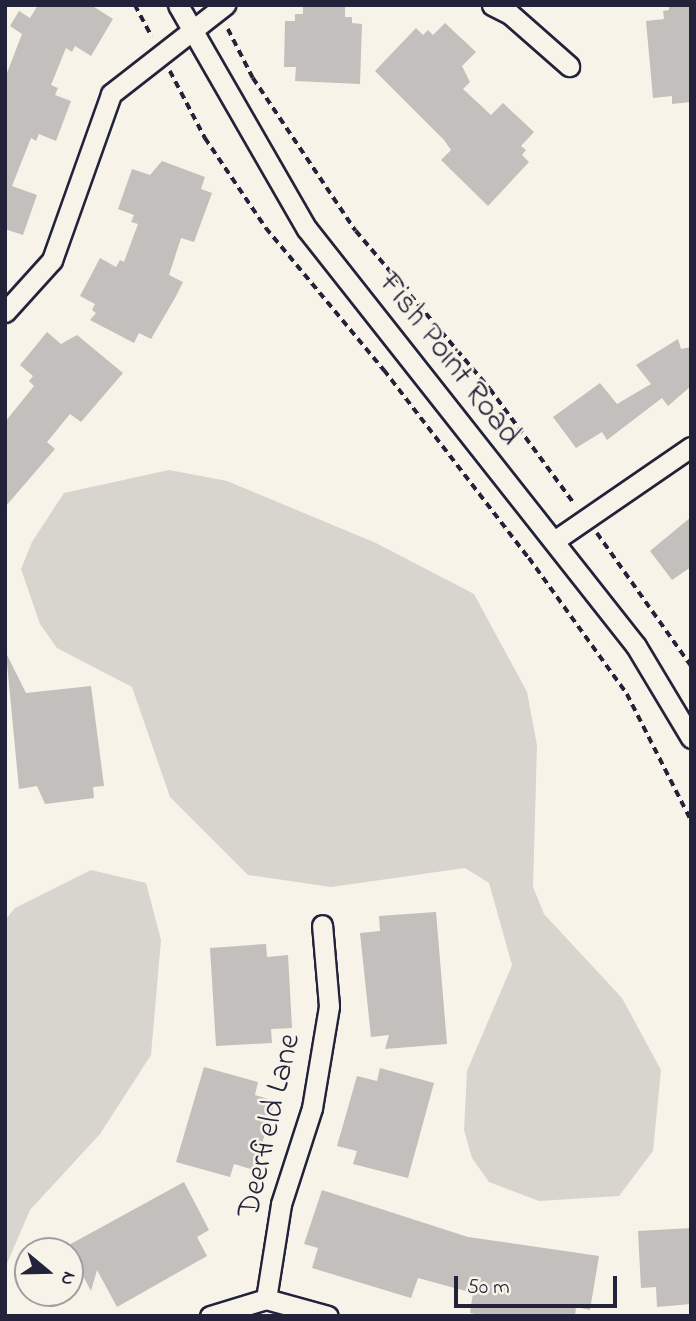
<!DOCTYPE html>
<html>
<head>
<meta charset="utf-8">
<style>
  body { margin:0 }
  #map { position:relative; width:696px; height:1321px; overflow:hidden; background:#f7f3e8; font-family:"Indie Flower",sans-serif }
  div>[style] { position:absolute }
  .green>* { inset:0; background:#d8d5cf }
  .building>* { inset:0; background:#c2bfbd }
  .path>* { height:3.5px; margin-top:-1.75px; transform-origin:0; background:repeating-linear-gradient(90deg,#22223b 0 7px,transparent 0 12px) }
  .roads { filter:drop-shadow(2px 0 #22223b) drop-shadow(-2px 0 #22223b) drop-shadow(0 2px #22223b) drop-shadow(0 -2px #22223b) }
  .street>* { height:19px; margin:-9.5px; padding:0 9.5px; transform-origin:9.5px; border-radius:9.5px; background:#f7f3e8 }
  span { translate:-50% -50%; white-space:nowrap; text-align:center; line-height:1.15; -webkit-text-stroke:5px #f7f3e8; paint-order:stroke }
  .street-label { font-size:32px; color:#22223b }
  .frame { position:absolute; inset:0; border:7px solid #22223b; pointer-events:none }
  .north { position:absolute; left:14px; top:1237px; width:70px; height:70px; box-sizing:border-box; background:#f7f3e8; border:2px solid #a29fa3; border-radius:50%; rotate:109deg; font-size:19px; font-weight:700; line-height:28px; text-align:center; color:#22223b }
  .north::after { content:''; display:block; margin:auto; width:24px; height:32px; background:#22223b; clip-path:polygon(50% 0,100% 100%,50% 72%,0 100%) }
  .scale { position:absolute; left:454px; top:1276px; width:163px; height:32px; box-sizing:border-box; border:4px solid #22223b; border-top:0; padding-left:9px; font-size:21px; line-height:24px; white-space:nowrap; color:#22223b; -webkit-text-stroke:5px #f7f3e8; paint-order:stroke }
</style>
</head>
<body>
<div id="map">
  <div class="green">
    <div style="clip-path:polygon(169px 470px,227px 481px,376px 543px,474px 594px,527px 692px,537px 745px,533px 887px,544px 914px,622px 998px,661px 1070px,653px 1151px,619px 1196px,539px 1201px,489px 1182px,472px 1158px,464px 1130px,467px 1071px,512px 965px,489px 883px,465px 868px,331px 887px,248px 875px,170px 797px,132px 687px,57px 648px,40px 624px,21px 569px,32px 542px,64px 493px)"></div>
    <div style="clip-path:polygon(91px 870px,146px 883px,161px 940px,151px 1055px,100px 1134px,30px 1210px,5px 1268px,5px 920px,15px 908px)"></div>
  </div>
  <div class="building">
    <div style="clip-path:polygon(38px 5px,91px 5px,113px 19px,91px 56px,75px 46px,72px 52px,66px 48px,51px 85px,58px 88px,55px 95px,71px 101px,56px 141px,39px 134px,36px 141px,31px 138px,12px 186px,37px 195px,23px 235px,5px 229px,5px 78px,22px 34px,10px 26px,19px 11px,30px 18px)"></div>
    <div style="clip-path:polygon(303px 5px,345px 5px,345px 17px,352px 17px,352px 23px,362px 24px,360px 84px,295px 81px,296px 67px,284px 67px,285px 21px,295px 21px,295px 14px,303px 14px)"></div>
    <div style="clip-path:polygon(669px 5px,691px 5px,691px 102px,672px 104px,672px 96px,653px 98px,646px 21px,664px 19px,663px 11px,669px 10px)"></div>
    <div style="clip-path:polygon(445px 23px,476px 52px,462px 66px,470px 82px,463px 89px,491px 115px,503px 103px,534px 132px,521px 146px,526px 150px,522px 155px,529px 162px,488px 206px,441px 160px,451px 150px,444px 140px,375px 71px,416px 28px,423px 35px,428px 30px,433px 35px)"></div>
    <div style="clip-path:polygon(162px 161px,205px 177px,201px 189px,212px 193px,194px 242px,181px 238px,169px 275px,183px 282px,175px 298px,151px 339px,139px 333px,134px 343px,90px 320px,96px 313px,92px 310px,95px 304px,80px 296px,100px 258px,116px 267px,120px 260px,124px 262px,138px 224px,131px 222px,134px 215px,118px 209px,132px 169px,150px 175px)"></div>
    <div style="clip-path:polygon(47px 332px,61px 344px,77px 335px,123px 373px,81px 422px,70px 414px,47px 442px,55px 449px,5px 507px,5px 422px,34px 386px,29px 381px,33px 376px,20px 365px)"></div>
    <div style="clip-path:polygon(678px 339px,681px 349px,691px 347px,691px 386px,668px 406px,662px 398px,607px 440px,602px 432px,576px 448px,553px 417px,600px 383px,617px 404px,651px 384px,636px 365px)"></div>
    <div style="clip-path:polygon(691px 517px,691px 567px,672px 580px,650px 551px)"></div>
    <div style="clip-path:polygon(6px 653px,26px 693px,91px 686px,104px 786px,93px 787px,94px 798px,45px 804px,37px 786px,19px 789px)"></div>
    <div style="clip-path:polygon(436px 912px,447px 1044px,385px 1049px,389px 1035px,371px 1037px,360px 933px,380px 931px,379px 916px)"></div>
    <div style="clip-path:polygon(266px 944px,267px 957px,288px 955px,292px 1028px,271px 1029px,272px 1043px,216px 1046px,210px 948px)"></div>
    <div style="clip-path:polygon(204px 1067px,258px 1082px,255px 1095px,275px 1101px,254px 1170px,234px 1164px,230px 1177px,176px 1162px)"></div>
    <div style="clip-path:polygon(380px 1068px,434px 1083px,408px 1178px,353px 1164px,357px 1151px,337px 1146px,357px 1076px,377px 1081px)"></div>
    <div style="clip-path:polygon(184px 1182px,209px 1230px,197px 1237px,207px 1256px,117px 1307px,97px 1270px,91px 1291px,67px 1246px)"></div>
    <div style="clip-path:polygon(322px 1190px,468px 1237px,599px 1256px,590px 1310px,576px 1307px,575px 1316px,486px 1316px,470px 1313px,473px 1293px,418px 1278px,411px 1298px,312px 1268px,318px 1248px,304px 1244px)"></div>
    <div style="clip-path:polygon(691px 1228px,691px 1304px,657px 1307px,656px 1287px,641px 1288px,638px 1231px)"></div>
  </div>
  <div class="path">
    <div style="left:135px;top:5px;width:36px;rotate:62deg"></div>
    <div style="left:228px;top:29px;width:55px;rotate:63deg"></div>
    <div style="left:253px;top:78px;width:184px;rotate:56.1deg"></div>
    <div style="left:356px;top:231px;width:207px;rotate:49.7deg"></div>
    <div style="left:490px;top:389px;width:140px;rotate:53.7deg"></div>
    <div style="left:170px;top:71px;width:76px;rotate:62.4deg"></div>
    <div style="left:205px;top:138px;width:109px;rotate:55.9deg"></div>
    <div style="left:266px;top:228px;width:185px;rotate:50.3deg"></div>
    <div style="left:384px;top:370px;width:237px;rotate:52.4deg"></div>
    <div style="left:529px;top:558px;width:168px;rotate:54.2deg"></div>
    <div style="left:627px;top:694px;width:141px;rotate:63.1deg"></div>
    <div style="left:597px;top:533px;width:163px;rotate:54.7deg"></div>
  </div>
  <div class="roads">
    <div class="street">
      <div style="left:178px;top:5px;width:258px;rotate:60.1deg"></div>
      <div style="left:307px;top:229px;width:531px;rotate:51.73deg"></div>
      <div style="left:636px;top:646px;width:107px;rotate:59.1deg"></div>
      <div style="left:492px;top:5px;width:20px;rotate:27deg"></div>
      <div style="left:510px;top:14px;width:79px;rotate:41.4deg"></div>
      <div style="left:5px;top:312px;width:70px;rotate:-47.9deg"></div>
      <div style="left:52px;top:260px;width:176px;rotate:-70.4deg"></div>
      <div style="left:111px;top:94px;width:145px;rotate:-38deg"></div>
      <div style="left:554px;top:541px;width:166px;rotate:-34.5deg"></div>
      <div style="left:266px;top:1299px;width:96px;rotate:-81deg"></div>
      <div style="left:281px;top:1204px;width:101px;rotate:-72.1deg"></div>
      <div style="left:312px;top:1108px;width:103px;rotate:-80.5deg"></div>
      <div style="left:329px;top:1006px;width:81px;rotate:-94.9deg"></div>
      <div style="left:210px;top:1316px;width:59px;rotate:-16.9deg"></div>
      <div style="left:266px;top:1299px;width:64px;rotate:15.3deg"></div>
    </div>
  </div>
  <div class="street-label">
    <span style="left:448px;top:360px;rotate:52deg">Fish Point Road</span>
    <span style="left:271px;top:1126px;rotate:-77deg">Deerfield Lane</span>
  </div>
  <div class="frame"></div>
  <div class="north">N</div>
  <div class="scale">50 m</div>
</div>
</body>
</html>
